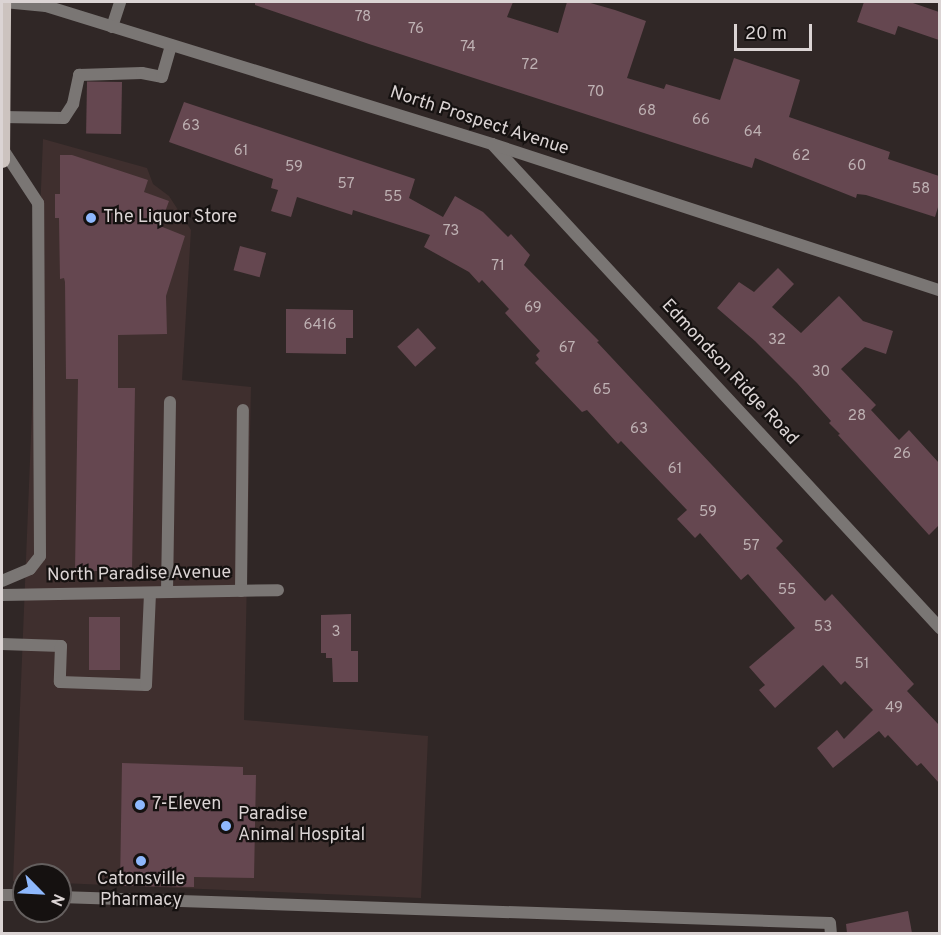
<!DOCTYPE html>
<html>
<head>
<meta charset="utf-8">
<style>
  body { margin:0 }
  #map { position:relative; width:941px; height:935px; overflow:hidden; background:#302726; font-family:Overpass,sans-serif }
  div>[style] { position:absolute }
  .built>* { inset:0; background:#3f2f2e }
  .building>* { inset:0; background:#654750; transform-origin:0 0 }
  .service>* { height:12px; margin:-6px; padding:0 6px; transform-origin:6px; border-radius:6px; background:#7a7674 }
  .minor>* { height:12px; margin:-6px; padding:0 6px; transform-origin:6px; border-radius:6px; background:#7a7674 }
  .tertiary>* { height:12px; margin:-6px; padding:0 6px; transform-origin:6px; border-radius:6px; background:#7a7674 }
  .primary>* { height:15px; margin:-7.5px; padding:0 7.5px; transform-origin:7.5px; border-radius:7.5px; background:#ccc3bf }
  .dots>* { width:16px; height:16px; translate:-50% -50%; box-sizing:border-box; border:3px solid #151110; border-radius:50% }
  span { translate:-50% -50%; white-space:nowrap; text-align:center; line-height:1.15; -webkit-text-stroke:4.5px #151110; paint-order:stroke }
  .number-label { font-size:15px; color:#beb1b3 }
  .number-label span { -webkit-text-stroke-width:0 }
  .street-label { font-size:18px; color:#dbd4d4 }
  .poi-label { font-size:18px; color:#dbd4d4 }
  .left { translate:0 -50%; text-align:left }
  .frame { position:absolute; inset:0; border:3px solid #dbd4d4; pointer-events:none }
  .north { position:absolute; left:12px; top:863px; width:60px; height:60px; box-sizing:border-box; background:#151110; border:2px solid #645f5e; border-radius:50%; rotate:114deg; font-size:16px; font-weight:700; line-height:24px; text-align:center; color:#dbd4d4 }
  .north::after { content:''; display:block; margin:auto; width:21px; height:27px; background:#8eb8fd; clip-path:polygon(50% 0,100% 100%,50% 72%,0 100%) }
  .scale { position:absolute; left:734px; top:24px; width:78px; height:27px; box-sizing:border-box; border:3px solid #dbd4d4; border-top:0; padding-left:8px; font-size:18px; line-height:21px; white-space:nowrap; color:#dbd4d4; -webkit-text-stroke:4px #151110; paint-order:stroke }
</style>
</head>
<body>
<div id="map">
  <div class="built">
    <div style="clip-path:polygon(43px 139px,147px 168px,153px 184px,169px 196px,191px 230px,182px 380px,251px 387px,244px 720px,428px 736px,421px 898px,60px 883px,60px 875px,24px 875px,24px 881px,13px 881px)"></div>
  </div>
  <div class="building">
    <div style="clip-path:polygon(255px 2px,513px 2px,507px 17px,558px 33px,567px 2px,587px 2px,615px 10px,646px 21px,627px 78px,664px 89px,666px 84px,720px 100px,734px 58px,800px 80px,789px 117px,890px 152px,888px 159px,939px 176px,939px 204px,935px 217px,866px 195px,857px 194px,856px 198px,755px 158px,752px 168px,369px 44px,255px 5px)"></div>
    <div style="clip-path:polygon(864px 2px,910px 2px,939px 12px,939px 40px,898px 26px,895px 35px,857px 22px)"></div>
    <div style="left:122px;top:82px;width:52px;height:35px;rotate:91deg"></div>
    <div style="clip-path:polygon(184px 102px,415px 179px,409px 198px,443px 217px,455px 196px,483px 212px,508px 237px,511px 234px,530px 255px,524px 265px,599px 341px,597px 342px,783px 541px,776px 548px,825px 601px,832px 594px,914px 684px,907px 691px,939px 725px,939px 783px,921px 763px,917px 766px,888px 735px,885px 738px,879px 731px,833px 768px,817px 748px,837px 730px,844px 739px,873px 710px,845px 681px,841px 685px,823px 665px,775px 708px,759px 690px,765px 685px,749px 667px,795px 628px,748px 574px,741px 580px,700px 533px,695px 538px,677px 519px,687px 510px,621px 441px,618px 444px,587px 410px,582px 412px,535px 363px,539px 359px,536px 355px,540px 351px,505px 313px,509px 309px,482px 280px,479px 283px,469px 272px,424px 247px,430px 235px,353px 210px,352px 215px,297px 197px,291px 217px,271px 211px,278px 190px,271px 188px,273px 179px,169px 142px)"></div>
    <div style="clip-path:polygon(60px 155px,72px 155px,148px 180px,144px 192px,169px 201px,160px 226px,185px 236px,166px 296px,167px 334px,118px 335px,118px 388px,135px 388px,132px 571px,75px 571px,78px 379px,66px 379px,65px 282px,64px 278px,60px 279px,59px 218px,55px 218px,55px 194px,60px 194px)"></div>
    <div style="left:240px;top:246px;width:27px;height:25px;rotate:15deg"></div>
    <div style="clip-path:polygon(778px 268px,794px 284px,772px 307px,801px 333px,839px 296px,863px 321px,893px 331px,886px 354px,865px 347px,841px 369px,876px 405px,871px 410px,899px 440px,909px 430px,939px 463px,939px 525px,929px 535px,838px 435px,840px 434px,829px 423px,831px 421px,797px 383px,755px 341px,717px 308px,739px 282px,754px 292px)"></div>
    <div style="clip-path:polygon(286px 309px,353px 310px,353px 338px,346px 338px,346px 354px,286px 353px)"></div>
    <div style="left:418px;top:328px;width:27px;height:28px;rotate:48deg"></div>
    <div style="clip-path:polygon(351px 614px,351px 651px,358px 651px,358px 682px,333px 682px,332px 658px,326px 658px,326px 653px,321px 653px,321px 615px)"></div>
    <div style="left:89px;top:617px;width:31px;height:53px"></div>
    <div style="clip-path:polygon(122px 763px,243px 767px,243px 775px,256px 775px,254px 878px,194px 877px,194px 887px,120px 886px)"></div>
    <div style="clip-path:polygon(908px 911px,912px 933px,847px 933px,846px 924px)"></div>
  </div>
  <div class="service">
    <div style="left:112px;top:27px;width:26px;rotate:-72deg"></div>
    <div style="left:2px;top:117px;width:62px;rotate:0.9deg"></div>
    <div style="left:64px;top:118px;width:17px;rotate:-57deg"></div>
    <div style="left:73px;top:104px;width:30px;rotate:-78deg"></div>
    <div style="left:79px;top:75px;width:63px;rotate:-1.8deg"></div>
    <div style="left:142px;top:73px;width:20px;rotate:11deg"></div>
    <div style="left:162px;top:77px;width:33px;rotate:-74deg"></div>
    <div style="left:2px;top:581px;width:30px;rotate:-23deg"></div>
    <div style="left:30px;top:569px;width:16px;rotate:-52deg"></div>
    <div style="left:40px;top:556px;width:353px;rotate:-90.3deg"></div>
    <div style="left:38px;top:203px;width:66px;rotate:-123.2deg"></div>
    <div style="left:241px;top:591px;width:181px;rotate:-89.4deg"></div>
    <div style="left:167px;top:592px;width:190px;rotate:-89.1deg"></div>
    <div style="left:2px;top:644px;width:59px;rotate:1.9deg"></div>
    <div style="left:61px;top:646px;width:36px;rotate:92deg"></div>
    <div style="left:60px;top:682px;width:86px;rotate:2deg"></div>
    <div style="left:146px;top:685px;width:92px;rotate:-87.5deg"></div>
    <div style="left:2px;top:895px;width:22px"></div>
    <div style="left:60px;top:897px;width:770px;rotate:1.93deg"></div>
    <div style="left:830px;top:923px;width:11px;rotate:85deg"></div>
  </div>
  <div class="minor">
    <div style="left:492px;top:144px;width:660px;rotate:47.21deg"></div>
    <div style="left:2px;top:595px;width:276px;rotate:-1deg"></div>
  </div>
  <div class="tertiary">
    <div style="left:4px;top:2px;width:42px;rotate:5.4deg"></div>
    <div style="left:46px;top:6px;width:467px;rotate:17.2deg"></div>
    <div style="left:492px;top:144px;width:471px;rotate:18.1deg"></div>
  </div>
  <div class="primary">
    <div style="left:2px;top:160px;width:158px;rotate:-89.6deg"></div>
  </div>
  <div class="dots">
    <div style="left:91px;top:218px;background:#8eb8fd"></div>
    <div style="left:140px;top:805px;background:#8eb8fd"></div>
    <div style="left:226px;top:826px;background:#8eb8fd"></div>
    <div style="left:141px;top:861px;background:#8eb8fd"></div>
  </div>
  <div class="number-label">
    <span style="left:363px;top:18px">78</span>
    <span style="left:416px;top:30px">76</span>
    <span style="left:468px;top:48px">74</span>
    <span style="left:530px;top:66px">72</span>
    <span style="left:596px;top:93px">70</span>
    <span style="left:647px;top:112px">68</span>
    <span style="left:701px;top:121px">66</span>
    <span style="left:191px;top:127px">63</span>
    <span style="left:753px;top:133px">64</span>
    <span style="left:241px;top:152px">61</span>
    <span style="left:801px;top:157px">62</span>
    <span style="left:857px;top:167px">60</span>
    <span style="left:294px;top:168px">59</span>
    <span style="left:346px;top:185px">57</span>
    <span style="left:921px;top:190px">58</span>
    <span style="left:393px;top:198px">55</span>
    <span style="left:451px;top:232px">73</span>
    <span style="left:498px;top:267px">71</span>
    <span style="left:533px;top:309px">69</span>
    <span style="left:320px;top:326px">6416</span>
    <span style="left:777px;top:341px">32</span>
    <span style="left:567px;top:349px">67</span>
    <span style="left:821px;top:373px">30</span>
    <span style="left:602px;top:391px">65</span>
    <span style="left:857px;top:417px">28</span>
    <span style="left:639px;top:430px">63</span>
    <span style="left:902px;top:455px">26</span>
    <span style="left:675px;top:470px">61</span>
    <span style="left:708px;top:513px">59</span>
    <span style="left:751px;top:547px">57</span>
    <span style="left:787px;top:591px">55</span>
    <span style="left:823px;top:628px">53</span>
    <span style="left:336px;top:633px">3</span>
    <span style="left:862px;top:665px">51</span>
    <span style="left:894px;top:709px">49</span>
  </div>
  <div class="street-label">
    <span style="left:479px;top:122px;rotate:18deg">North Prospect Avenue</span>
    <span style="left:729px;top:373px;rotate:47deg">Edmondson Ridge Road</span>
    <span style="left:139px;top:575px;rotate:-1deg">North Paradise Avenue</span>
  </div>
  <div class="poi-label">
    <span class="left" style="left:103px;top:218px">The Liquor Store</span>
    <span class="left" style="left:152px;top:805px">7-Eleven</span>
    <span class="left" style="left:238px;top:826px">Paradise<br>Animal Hospital</span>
    <span style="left:141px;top:891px">Catonsville<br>Pharmacy</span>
  </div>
  <div class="frame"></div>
  <div class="north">N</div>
  <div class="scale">20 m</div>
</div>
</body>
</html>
